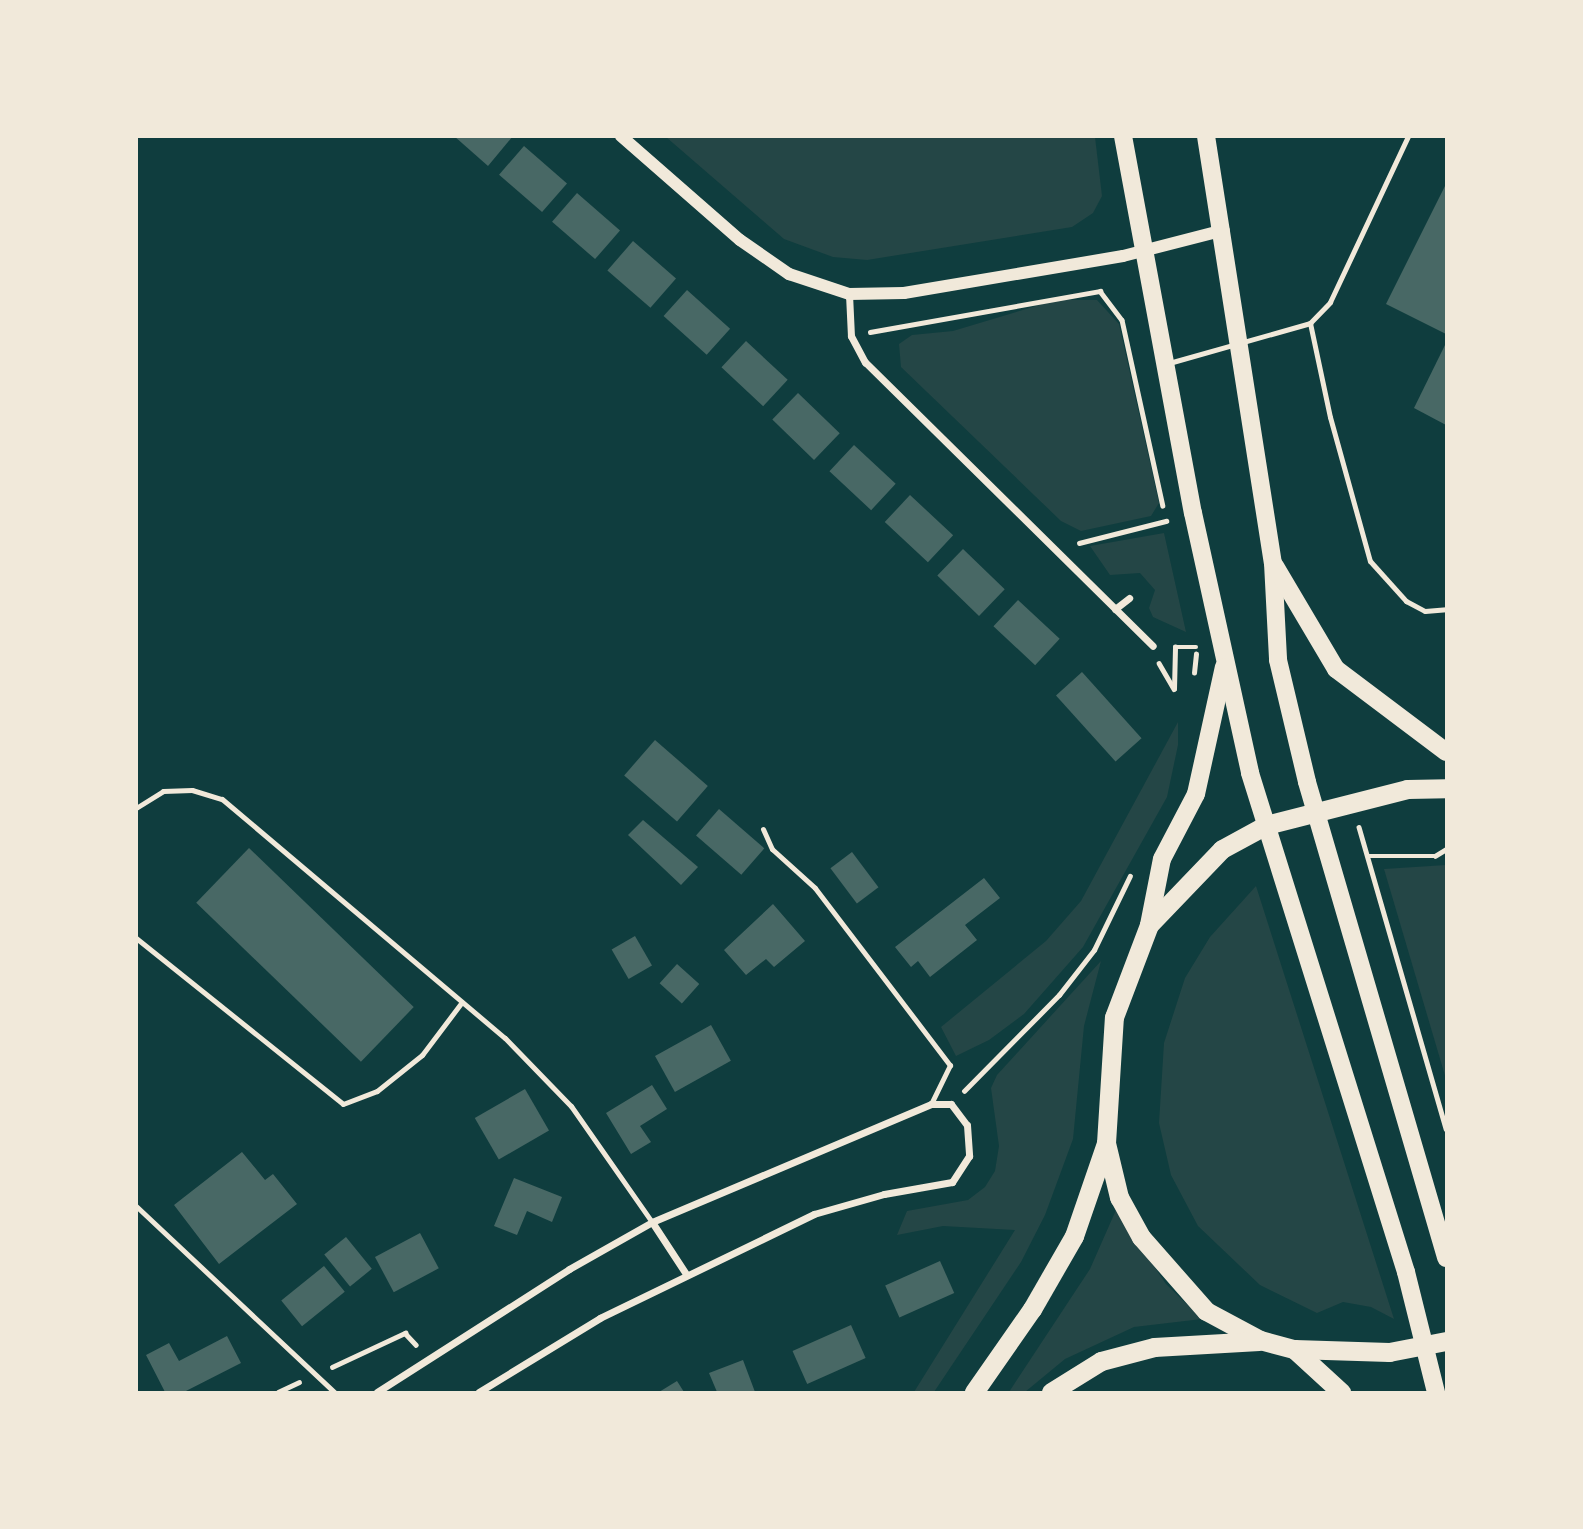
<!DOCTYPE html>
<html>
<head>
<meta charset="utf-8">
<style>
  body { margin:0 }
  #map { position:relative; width:1583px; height:1529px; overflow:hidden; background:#0f3d3e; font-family:Figtree,sans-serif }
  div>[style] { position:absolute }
  .green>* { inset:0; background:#244646 }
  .building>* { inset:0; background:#486865; transform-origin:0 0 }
  .path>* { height:4.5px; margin:-2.25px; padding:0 2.25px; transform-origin:2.25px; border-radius:2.25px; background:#f1e9da }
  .service>* { height:5px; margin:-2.5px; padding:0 2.5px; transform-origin:2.5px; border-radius:2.5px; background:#f1e9da }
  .minor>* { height:7px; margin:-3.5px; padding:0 3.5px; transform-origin:3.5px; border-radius:3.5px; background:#f1e9da }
  .tertiary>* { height:12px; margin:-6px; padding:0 6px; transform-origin:6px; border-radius:6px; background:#f1e9da }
  .primary>* { height:18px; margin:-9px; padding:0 9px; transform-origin:9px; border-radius:9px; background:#f1e9da }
  .trunk>* { height:19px; margin:-9.5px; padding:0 9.5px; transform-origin:9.5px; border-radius:9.5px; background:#f1e9da }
  span { translate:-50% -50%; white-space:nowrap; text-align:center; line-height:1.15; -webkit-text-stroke:6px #f1e9da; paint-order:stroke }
  .frame { position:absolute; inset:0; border:138px solid #f1e9da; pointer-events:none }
</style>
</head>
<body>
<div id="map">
  <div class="green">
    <div style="clip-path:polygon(666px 137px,1095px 137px,1102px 196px,1093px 213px,1072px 227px,867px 260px,833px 257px,784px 239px)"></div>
    <div style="clip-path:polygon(1056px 300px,1097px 300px,1119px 324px,1159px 503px,1151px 516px,1081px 531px,1061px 521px,901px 367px,899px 344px,912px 335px,953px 331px)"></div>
    <div style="clip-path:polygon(1164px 533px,1186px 632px,1153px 617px,1149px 608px,1155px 590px,1140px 573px,1110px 575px,1090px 546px)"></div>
    <div style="clip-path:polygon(1178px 722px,1178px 745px,1167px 797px,1083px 947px,1024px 1014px,989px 1040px,956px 1056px,941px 1027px,1046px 941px,1081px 901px)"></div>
    <div style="clip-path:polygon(1446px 865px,1446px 1079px,1384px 869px)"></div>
    <div style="clip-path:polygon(1256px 886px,1394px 1319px,1371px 1307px,1343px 1302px,1317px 1313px,1260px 1285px,1198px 1226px,1171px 1175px,1159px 1123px,1164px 1043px,1185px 978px,1210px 937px)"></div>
    <div style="clip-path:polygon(1101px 961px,1084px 1026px,1073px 1139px,1045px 1215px,1021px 1262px,934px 1392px,914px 1392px,1015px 1230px,943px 1226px,897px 1235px,907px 1211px,968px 1200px,985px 1187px,995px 1171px,999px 1146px,991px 1088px,997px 1075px)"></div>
    <div style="clip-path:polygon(1116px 1210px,1166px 1284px,1202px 1319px,1134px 1327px,1065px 1359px,1025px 1392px,1009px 1392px,1090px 1269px)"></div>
  </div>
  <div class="building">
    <div style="clip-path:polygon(454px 136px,513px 136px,488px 166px)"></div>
    <div style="left:524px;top:146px;width:57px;height:38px;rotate:41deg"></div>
    <div style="clip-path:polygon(1446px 184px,1446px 334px,1386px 304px)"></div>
    <div style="left:577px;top:193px;width:57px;height:38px;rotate:41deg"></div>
    <div style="left:633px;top:241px;width:57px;height:39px;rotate:41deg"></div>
    <div style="left:687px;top:290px;width:58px;height:35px;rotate:42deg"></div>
    <div style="left:746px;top:341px;width:57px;height:36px;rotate:43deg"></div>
    <div style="clip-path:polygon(1446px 343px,1446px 425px,1414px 408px)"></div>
    <div style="left:798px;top:393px;width:58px;height:37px;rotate:44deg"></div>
    <div style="left:854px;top:445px;width:57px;height:36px;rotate:43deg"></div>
    <div style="left:910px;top:495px;width:59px;height:37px;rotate:43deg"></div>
    <div style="left:963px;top:549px;width:58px;height:37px;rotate:44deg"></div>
    <div style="left:1018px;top:600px;width:57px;height:36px;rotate:43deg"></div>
    <div style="left:1082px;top:672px;width:89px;height:35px;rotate:48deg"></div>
    <div style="left:655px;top:740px;width:70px;height:47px;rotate:41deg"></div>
    <div style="left:719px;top:809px;width:60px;height:35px;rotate:41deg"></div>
    <div style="clip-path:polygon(643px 820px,698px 867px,681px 885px,628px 835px)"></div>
    <div style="left:249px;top:848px;width:229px;height:76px;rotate:44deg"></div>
    <div style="left:852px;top:852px;width:44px;height:27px;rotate:53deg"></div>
    <div style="clip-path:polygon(984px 878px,1000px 898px,965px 925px,977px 940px,930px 977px,918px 961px,911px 967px,895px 947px)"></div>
    <div style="clip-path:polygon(773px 904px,805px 941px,774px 967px,766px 959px,746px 975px,724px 950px)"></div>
    <div style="left:635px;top:936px;width:34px;height:27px;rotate:60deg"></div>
    <div style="left:677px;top:964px;width:30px;height:26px;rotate:42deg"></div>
    <div style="left:711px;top:1025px;width:41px;height:64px;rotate:61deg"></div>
    <div style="clip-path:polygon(652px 1085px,667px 1109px,640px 1126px,651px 1142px,631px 1154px,606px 1113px)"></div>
    <div style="left:525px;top:1089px;width:48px;height:58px;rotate:60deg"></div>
    <div style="clip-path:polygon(242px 1152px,265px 1180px,273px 1174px,297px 1204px,219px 1264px,174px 1205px)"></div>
    <div style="clip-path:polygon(514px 1178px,562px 1197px,552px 1222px,527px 1211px,517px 1235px,494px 1226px)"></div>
    <div style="left:420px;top:1233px;width:40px;height:51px;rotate:62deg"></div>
    <div style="left:346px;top:1237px;width:41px;height:28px;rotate:51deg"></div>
    <div style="left:940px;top:1261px;width:35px;height:60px;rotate:66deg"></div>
    <div style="left:324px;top:1266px;width:33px;height:55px;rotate:51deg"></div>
    <div style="left:851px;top:1325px;width:36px;height:64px;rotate:66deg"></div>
    <div style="clip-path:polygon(227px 1336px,241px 1363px,184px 1392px,165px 1392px,146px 1355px,169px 1343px,179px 1361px)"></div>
    <div style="clip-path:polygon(743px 1360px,755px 1392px,717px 1392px,709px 1373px)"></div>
    <div style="clip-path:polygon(677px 1381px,684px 1392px,659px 1392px)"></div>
  </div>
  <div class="path">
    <div style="left:870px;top:332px;width:234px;rotate:-10.1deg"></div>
    <div style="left:1100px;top:291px;width:36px;rotate:53deg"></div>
    <div style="left:1122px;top:320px;width:190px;rotate:77.6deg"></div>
    <div style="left:1079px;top:543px;width:90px;rotate:-14.2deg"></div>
    <div style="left:1159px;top:663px;width:30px;rotate:60deg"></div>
    <div style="left:1174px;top:689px;width:42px;rotate:-88.6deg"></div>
    <div style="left:1175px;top:647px;width:21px"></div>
    <div style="left:1194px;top:673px;width:19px;rotate:-84deg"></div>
    <div style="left:1359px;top:827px;width:314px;rotate:73.9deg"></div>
    <div style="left:1368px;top:856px;width:67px"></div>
    <div style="left:1435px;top:856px;width:13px;rotate:-32deg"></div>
    <div style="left:964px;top:1091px;width:135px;rotate:-45.3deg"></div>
    <div style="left:1059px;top:995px;width:57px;rotate:-52.1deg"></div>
    <div style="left:1094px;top:950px;width:82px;rotate:-64.1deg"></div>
    <div style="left:332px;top:1367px;width:81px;rotate:-25deg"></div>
    <div style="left:405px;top:1333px;width:16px;rotate:47deg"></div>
    <div style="left:278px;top:1392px;width:23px;rotate:-25deg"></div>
  </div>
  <div class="service">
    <div style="left:1310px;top:323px;width:29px;rotate:-46deg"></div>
    <div style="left:1330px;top:302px;width:183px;rotate:-64.8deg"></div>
    <div style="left:1169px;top:363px;width:147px;rotate:-15.8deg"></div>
    <div style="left:1310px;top:323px;width:96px;rotate:78deg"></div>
    <div style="left:1330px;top:417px;width:149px;rotate:74.5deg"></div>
    <div style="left:1370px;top:561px;width:54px;rotate:48deg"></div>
    <div style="left:1406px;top:601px;width:21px;rotate:28deg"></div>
    <div style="left:1425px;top:611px;width:21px;rotate:-5deg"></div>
    <div style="left:136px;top:808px;width:32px;rotate:-32deg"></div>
    <div style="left:163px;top:791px;width:29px;rotate:-2deg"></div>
    <div style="left:192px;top:790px;width:31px;rotate:17deg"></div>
    <div style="left:222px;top:799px;width:370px;rotate:40.2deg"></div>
    <div style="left:505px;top:1038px;width:95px;rotate:45.9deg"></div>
    <div style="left:571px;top:1106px;width:141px;rotate:55.1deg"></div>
    <div style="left:763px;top:829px;width:22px;rotate:66deg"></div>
    <div style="left:772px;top:849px;width:58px;rotate:42.2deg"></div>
    <div style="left:815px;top:888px;width:223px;rotate:52.7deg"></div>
    <div style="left:950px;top:1065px;width:43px;rotate:116deg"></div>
    <div style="left:136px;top:938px;width:265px;rotate:38.7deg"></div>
    <div style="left:343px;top:1104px;width:36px;rotate:-21deg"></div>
    <div style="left:377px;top:1091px;width:58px;rotate:-38.7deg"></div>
    <div style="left:422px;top:1055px;width:66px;rotate:-53deg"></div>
    <div style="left:136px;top:1206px;width:272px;rotate:43.2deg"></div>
  </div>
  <div class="minor">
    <div style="left:849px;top:294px;width:42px;rotate:87.3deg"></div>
    <div style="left:851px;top:336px;width:30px;rotate:62deg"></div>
    <div style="left:865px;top:362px;width:404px;rotate:44.6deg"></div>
    <div style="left:1115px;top:609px;width:18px;rotate:-38deg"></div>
    <div style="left:652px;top:1222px;width:62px;rotate:56.8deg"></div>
    <div style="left:377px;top:1392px;width:228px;rotate:-32.6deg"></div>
    <div style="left:569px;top:1269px;width:95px;rotate:-29.5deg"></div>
    <div style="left:652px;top:1222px;width:303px;rotate:-22.9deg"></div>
    <div style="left:931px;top:1104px;width:20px"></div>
    <div style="left:951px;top:1104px;width:26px;rotate:53deg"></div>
    <div style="left:967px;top:1125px;width:31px;rotate:86deg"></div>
    <div style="left:969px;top:1156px;width:31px;rotate:123deg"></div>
    <div style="left:952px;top:1182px;width:69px;rotate:170deg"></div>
    <div style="left:884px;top:1194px;width:73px;rotate:164.1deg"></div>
    <div style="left:814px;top:1214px;width:238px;rotate:154.1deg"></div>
    <div style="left:600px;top:1318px;width:142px;rotate:148.6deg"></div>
  </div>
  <div class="tertiary">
    <div style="left:621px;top:136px;width:158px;rotate:41.2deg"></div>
    <div style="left:740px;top:240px;width:60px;rotate:34.8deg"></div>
    <div style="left:789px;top:274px;width:63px;rotate:18.4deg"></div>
    <div style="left:849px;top:294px;width:55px;rotate:-1deg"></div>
    <div style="left:904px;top:293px;width:222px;rotate:-9.6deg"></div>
    <div style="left:1123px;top:256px;width:104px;rotate:-14.4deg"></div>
  </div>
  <div class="primary">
    <div style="left:1123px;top:136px;width:383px;rotate:79.5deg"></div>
    <div style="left:1193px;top:513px;width:266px;rotate:77.6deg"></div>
    <div style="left:1250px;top:773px;width:523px;rotate:72.64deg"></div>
    <div style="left:1406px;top:1272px;width:124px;rotate:76deg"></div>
    <div style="left:1206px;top:136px;width:432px;rotate:81.1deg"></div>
    <div style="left:1273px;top:563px;width:97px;rotate:87deg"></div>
    <div style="left:1278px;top:660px;width:125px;rotate:76.6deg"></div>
    <div style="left:1307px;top:782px;width:496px;rotate:73.7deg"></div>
    <div style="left:1275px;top:566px;width:120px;rotate:59.4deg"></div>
    <div style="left:1336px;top:669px;width:138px;rotate:37deg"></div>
    <div style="left:1149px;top:925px;width:67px;rotate:-78.9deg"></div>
    <div style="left:1162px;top:859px;width:73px;rotate:-62.4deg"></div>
    <div style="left:1196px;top:794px;width:130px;rotate:-77.6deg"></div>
  </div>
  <div class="trunk">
    <div style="left:1106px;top:1143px;width:56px;rotate:76.5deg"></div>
    <div style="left:1119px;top:1197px;width:46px;rotate:61.2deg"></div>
    <div style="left:1141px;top:1237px;width:98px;rotate:48.7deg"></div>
    <div style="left:1206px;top:1311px;width:61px;rotate:28.2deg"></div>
    <div style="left:1260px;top:1340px;width:35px;rotate:15deg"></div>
    <div style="left:1294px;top:1349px;width:95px;rotate:1.8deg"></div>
    <div style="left:1389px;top:1352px;width:58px;rotate:-10.9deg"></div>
    <div style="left:1294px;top:1349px;width:64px;rotate:42.5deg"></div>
    <div style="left:974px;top:1392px;width:101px;rotate:-55.1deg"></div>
    <div style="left:1032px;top:1309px;width:84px;rotate:-60.1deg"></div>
    <div style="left:1074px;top:1236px;width:98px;rotate:-71deg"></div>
    <div style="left:1106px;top:1143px;width:126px;rotate:-86.4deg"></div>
    <div style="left:1114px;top:1017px;width:98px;rotate:-69.2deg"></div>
    <div style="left:1149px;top:925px;width:105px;rotate:-46.2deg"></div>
    <div style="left:1222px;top:849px;width:50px;rotate:-28.6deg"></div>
    <div style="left:1266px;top:825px;width:146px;rotate:-14.3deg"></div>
    <div style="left:1407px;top:789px;width:39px;rotate:-1deg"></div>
    <div style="left:1051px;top:1392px;width:59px;rotate:-31.8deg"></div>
    <div style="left:1101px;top:1361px;width:55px;rotate:-14.8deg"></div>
    <div style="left:1154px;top:1347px;width:105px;rotate:-3.3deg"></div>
  </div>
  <div class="frame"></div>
</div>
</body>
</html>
